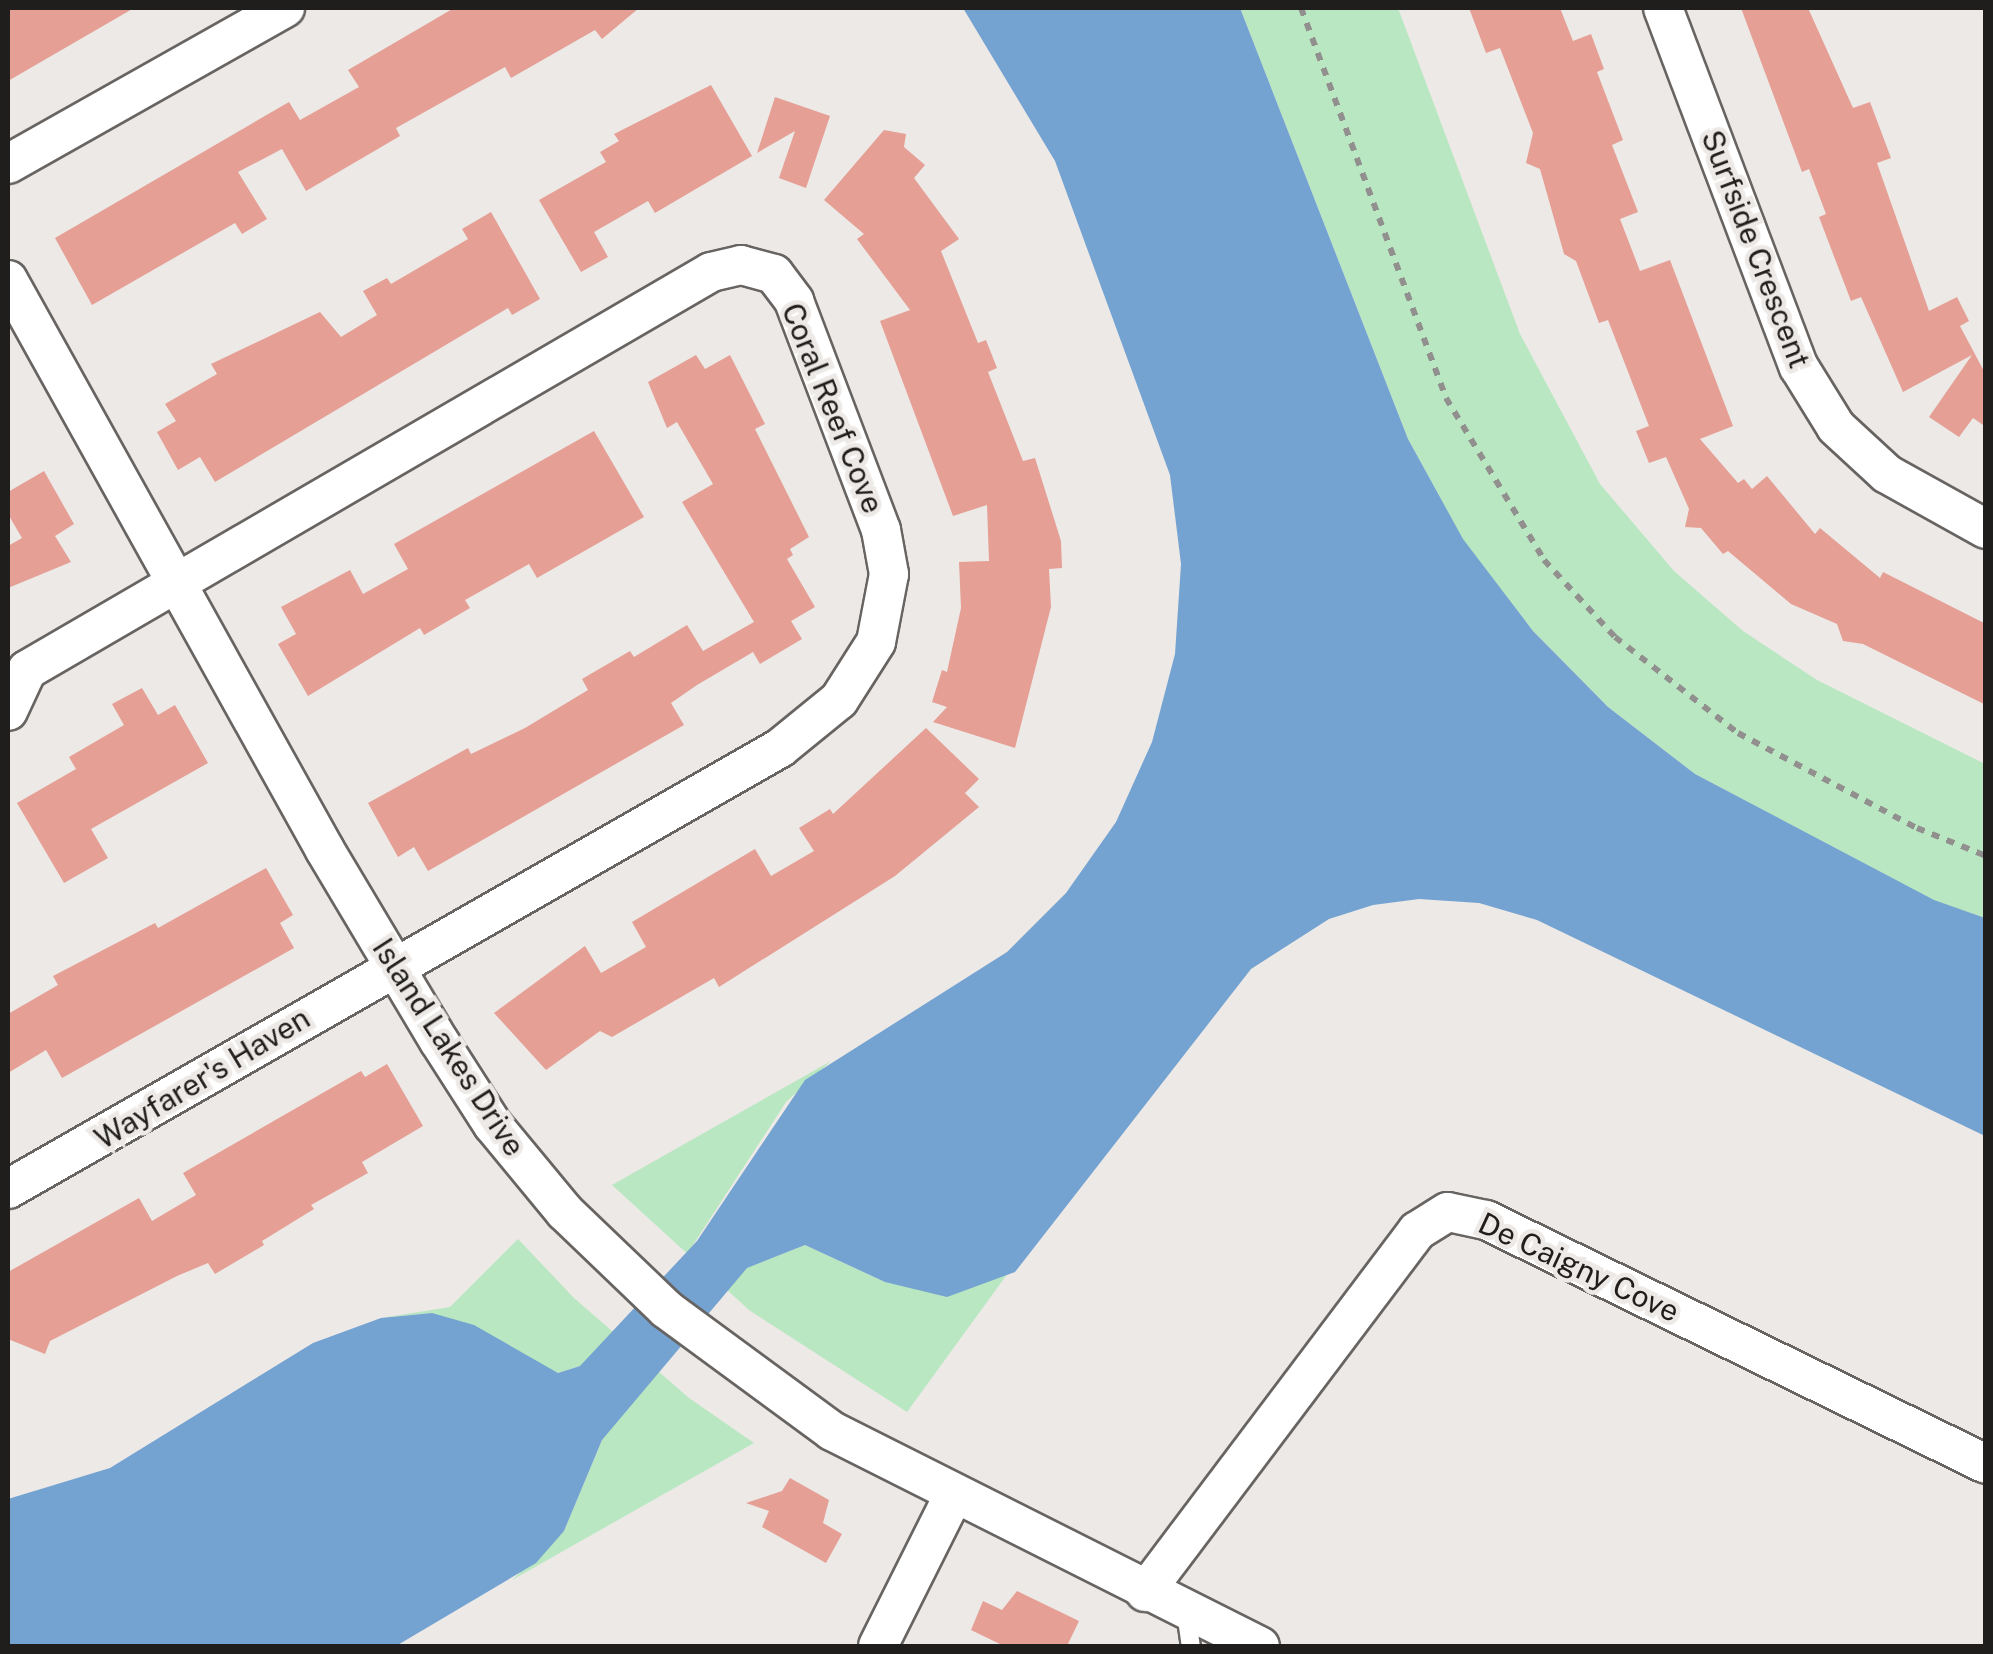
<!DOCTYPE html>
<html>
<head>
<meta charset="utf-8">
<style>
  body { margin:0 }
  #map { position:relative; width:1993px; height:1654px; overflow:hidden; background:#ece9e6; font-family:"Public Sans",sans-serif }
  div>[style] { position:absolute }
  .green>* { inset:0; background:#b9e7c2 }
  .water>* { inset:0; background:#74a2d1 }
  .building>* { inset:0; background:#e59f95 }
  .path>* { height:6px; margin-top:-3px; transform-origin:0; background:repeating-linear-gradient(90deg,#92908e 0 8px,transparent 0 16px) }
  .roads { filter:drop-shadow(2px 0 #676462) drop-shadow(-2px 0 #676462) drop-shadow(0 2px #676462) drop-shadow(0 -2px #676462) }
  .lane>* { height:18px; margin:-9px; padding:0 9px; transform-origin:9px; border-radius:9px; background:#fff }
  .street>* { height:38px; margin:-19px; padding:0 19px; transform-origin:19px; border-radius:19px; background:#fff }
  span { translate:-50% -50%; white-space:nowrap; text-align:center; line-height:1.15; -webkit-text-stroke:9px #ece9e6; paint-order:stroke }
  .street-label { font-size:30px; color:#1f1e1d }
  .frame { position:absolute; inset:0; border:10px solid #1f1e1d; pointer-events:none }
</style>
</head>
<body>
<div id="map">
  <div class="green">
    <div style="clip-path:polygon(1240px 8px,1398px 8px,1520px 334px,1600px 484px,1674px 571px,1743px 631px,1817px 680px,1985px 764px,1985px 918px,1934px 901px,1695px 774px,1608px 707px,1533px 631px,1463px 540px,1408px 439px)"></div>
    <div style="clip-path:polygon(831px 1061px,786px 1102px,691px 1248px,746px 1268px,805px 1245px,885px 1282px,999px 1276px,1011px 1269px,907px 1412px,749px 1310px,612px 1185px)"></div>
    <div style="clip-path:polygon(518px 1239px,574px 1298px,689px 1398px,754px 1443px,512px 1580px,564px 1531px,602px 1440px,653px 1373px,580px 1366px,558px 1373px,432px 1313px,381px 1318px,450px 1307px)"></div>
  </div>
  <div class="water">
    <div style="clip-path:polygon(963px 8px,1240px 8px,1408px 439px,1463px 539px,1533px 631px,1608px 707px,1695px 774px,1934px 900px,1985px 918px,1985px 1136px,1537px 920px,1479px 903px,1419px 899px,1373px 905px,1329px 919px,1251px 969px,1015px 1272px,947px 1297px,885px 1282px,805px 1245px,747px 1268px,602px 1440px,564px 1531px,536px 1563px,396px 1646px,8px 1646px,8px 1499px,110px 1468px,313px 1343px,381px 1318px,432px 1313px,474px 1325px,558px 1373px,580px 1366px,697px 1241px,805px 1080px,1007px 952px,1066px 893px,1116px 822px,1152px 742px,1175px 654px,1181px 564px,1170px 475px,1055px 161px)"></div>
  </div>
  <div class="building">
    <div style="clip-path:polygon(8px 8px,134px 8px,8px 81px)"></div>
    <div style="clip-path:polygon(454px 8px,639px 8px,602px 39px,595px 30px,511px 78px,505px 67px,396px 128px,400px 136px,306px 191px,282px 149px,238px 172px,267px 219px,242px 234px,235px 223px,92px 305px,55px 238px,289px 102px,300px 120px,359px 87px,348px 70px)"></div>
    <div style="clip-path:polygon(1469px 8px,1560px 8px,1573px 41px,1591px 34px,1604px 69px,1597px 72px,1623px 140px,1612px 145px,1638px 212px,1620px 219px,1640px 271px,1670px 260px,1733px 426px,1700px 439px,1738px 483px,1744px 479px,1752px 489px,1767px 476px,1815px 534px,1820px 528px,1880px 578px,1883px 572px,1986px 624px,1986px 705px,1863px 644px,1843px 641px,1837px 624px,1791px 604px,1728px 551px,1723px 554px,1701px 528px,1685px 527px,1689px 509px,1666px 457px,1649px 463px,1636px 431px,1649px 426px,1608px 320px,1599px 323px,1576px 261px,1564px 254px,1540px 169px,1526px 163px,1533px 133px,1500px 48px,1486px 53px)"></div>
    <div style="clip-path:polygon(1741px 8px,1808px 8px,1853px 108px,1870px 102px,1891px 158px,1877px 163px,1929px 311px,1957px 297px,1969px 321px,1960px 326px,1986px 375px,1986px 427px,1973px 418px,1959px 437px,1929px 417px,1972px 355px,1903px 392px,1861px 297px,1851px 301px,1819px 217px,1826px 214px,1809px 169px,1802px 172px)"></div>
    <div style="clip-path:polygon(711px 85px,752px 156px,655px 213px,648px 201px,594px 232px,608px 257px,581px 272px,539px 200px,606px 162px,600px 152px,619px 141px,614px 134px)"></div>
    <div style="clip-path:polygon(775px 97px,830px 116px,806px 188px,779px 178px,795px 131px,757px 153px)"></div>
    <div style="clip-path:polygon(884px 130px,906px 134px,904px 147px,925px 165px,914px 178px,959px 239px,941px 251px,978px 343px,986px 340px,997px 368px,988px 372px,1023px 461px,1035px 458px,1061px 541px,1062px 568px,1049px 569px,1051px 607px,1015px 748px,933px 722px,947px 707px,932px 702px,942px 670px,947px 672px,961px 608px,959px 562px,989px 561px,987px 505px,953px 516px,880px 321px,910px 310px,857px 239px,864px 234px,824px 200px)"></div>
    <div style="clip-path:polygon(491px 212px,540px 299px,512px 315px,508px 308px,215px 482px,200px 457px,178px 470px,157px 432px,176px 421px,165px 404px,217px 374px,211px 364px,320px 312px,341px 337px,377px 315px,363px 291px,387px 278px,391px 284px,468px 239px,462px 229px)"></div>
    <div style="clip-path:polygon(696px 355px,705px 369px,730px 355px,765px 424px,755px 429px,809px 537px,790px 549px,793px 555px,787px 559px,815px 607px,791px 621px,802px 639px,760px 664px,753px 652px,697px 685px,671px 703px,684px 725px,428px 871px,414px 847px,398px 857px,368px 803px,468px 748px,471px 754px,525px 728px,588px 690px,582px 679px,630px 651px,634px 657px,687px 625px,703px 651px,754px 622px,682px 502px,713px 484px,677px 422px,667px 428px,648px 382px)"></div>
    <div style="clip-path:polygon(594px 431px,644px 517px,537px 578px,529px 564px,465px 600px,470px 608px,424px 635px,420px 628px,308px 696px,278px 644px,296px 634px,281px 607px,350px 570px,363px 594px,408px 569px,394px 544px)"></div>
    <div style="clip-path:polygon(44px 471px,74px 524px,55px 536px,71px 562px,8px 588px,8px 546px,22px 538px,8px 514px,8px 492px)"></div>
    <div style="clip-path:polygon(142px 688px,158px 715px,175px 705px,208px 763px,91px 829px,108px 858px,64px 883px,17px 803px,76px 769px,69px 757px,124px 725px,112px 704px)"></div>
    <div style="clip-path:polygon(926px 728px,979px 779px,965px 793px,979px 807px,895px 876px,719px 987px,714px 978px,612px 1037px,600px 1031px,546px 1070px,494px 1013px,585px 946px,601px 973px,646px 947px,632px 922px,755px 849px,771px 876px,814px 851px,799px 828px,830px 809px,833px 814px)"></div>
    <div style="clip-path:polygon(266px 868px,293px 915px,280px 923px,294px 948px,62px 1078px,46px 1050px,8px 1073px,8px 1014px,58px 985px,53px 976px,155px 923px,158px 928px)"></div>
    <div style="clip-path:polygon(387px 1064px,423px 1126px,362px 1162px,368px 1173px,311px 1205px,314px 1209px,262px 1241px,264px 1245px,215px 1274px,208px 1263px,177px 1276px,50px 1341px,45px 1354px,8px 1339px,8px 1272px,139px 1198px,152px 1221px,196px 1195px,183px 1173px,361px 1071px,365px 1077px)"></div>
    <div style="clip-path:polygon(790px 1478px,829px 1500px,823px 1523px,842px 1534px,826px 1563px,762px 1527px,769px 1511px,746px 1503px,782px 1491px)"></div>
    <div style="clip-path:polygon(1017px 1591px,1079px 1621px,1067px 1646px,1004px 1646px,971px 1630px,983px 1601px,1002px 1610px)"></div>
  </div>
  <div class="path">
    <div style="left:1301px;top:8px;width:416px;rotate:69.6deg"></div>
    <div style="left:1446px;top:398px;width:189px;rotate:58.8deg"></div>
    <div style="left:1544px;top:560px;width:105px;rotate:47.3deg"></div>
    <div style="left:1615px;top:637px;width:156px;rotate:38deg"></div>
    <div style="left:1738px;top:733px;width:203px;rotate:28deg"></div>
    <div style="left:1917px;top:828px;width:74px;rotate:22.1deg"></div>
  </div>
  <div class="roads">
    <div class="lane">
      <div style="left:1186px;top:1612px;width:34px;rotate:82deg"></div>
    </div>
    <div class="street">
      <div style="left:1663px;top:8px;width:384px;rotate:69.3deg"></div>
      <div style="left:1799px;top:367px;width:70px;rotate:58.3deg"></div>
      <div style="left:1836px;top:427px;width:69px;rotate:42.7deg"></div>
      <div style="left:1887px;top:474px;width:113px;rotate:29.1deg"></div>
      <div style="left:8px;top:164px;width:318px;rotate:-29.4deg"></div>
      <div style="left:8px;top:280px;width:652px;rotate:60.92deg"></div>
      <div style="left:325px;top:850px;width:222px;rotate:59.2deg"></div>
      <div style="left:439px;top:1041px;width:100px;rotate:57.3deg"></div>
      <div style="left:493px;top:1125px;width:113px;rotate:50.4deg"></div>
      <div style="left:565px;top:1212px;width:140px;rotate:43.8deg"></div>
      <div style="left:666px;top:1309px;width:206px;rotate:36.3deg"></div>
      <div style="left:832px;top:1431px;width:479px;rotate:26.7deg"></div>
      <div style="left:8px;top:711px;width:45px;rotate:-65.1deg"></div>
      <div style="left:27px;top:670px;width:791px;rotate:-30.19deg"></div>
      <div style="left:711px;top:272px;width:31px;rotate:-13deg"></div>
      <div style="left:741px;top:265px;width:34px;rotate:15deg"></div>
      <div style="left:774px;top:274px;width:34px;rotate:53deg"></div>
      <div style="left:794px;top:301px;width:245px;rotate:69.2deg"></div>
      <div style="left:881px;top:530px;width:45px;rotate:79.7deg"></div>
      <div style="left:889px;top:574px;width:69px;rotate:100.8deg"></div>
      <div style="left:876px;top:642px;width:69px;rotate:122.5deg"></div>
      <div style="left:839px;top:700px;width:76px;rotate:140.9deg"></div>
      <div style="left:780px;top:748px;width:889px;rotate:150.26deg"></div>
      <div style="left:1145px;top:1592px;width:452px;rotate:-53deg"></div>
      <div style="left:1417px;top:1231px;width:36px;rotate:-32deg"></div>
      <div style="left:1448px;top:1212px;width:39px;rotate:12deg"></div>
      <div style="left:1486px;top:1220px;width:556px;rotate:26.01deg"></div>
      <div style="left:878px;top:1646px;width:168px;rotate:-63.4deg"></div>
    </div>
  </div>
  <div class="street-label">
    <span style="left:1756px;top:249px;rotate:69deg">Surfside Crescent</span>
    <span style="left:833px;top:408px;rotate:68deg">Coral Reef Cove</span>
    <span style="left:449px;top:1047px;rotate:57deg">Island Lakes Drive</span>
    <span style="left:202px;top:1078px;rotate:-31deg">Wayfarer's Haven</span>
    <span style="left:1579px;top:1267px;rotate:25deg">De Caigny Cove</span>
  </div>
  <div class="frame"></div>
</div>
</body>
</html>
